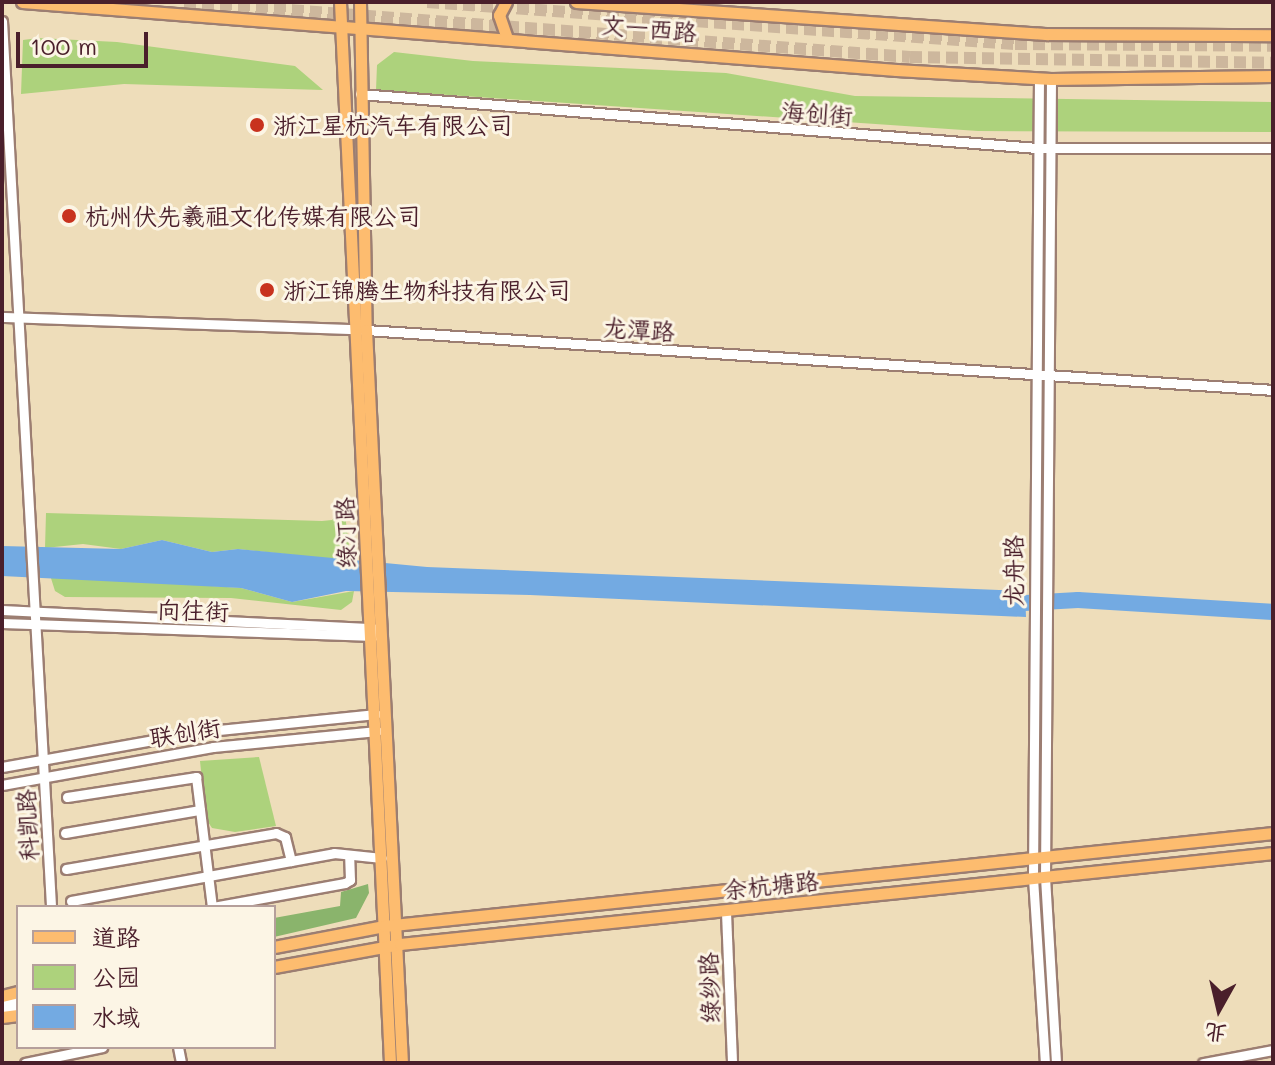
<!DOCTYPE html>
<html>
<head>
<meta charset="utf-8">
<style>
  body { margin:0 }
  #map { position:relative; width:1275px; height:1065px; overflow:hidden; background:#eeddba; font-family:Mali,"LXGW WenKai TC",sans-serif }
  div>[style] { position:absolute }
  .green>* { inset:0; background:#add27c }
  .forest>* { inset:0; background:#8ab46c }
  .water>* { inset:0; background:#73aae2 }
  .river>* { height:16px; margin:-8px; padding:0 8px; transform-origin:8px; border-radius:8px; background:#73aae2 }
  .highway-tunnel>* { height:12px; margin-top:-6px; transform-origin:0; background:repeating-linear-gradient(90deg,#cdb79d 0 12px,transparent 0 18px) }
  .roads { filter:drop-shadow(2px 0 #9c7e72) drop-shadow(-2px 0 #9c7e72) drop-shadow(0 2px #9c7e72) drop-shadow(0 -2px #9c7e72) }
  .minor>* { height:9px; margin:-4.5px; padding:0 4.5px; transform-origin:4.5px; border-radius:4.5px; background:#fff }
  .major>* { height:11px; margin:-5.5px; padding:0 5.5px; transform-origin:5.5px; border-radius:5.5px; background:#fdbc6f }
  .dots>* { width:22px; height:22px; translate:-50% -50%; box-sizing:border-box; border:4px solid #fcf5e5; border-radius:50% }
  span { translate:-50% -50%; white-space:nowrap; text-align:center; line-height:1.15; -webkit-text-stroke:6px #fcf5e5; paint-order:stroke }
  .street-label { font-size:24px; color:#4a1f2b }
  .poi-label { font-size:24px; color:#4a1f2b }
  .left { translate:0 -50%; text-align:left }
  .frame { position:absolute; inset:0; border:4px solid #4a1f2b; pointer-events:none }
  .legend { position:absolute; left:16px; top:905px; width:260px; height:144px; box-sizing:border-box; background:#fcf5e5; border:2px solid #b59f9b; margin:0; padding:10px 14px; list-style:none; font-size:24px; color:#4a1f2b }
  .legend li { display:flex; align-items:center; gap:16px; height:40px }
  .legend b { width:40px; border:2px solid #b59f9b }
  .north { position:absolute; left:1179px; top:969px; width:80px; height:80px; -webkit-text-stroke:6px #fcf5e5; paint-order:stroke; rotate:188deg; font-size:22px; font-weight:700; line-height:32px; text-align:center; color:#4a1f2b }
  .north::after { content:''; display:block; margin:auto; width:28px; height:36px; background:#4a1f2b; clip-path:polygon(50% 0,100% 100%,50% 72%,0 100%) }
  .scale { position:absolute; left:16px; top:32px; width:132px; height:36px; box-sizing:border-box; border:4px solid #4a1f2b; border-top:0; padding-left:10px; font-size:24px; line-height:28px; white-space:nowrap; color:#4a1f2b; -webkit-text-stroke:6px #fcf5e5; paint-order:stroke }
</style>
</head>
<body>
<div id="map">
  <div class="green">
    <div style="clip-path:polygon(38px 38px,117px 42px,295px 66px,323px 90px,124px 84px,21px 94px,23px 40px)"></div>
    <div style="clip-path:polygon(394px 52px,473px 61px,726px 73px,855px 96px,1273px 102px,1273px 132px,978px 131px,376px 90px,377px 65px)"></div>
    <div style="clip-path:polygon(344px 507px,351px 561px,238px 549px,212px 552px,162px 540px,121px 549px,83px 544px,45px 548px,46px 513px,322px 521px,332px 520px)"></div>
    <div style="clip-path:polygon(50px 575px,241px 588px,292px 602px,354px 591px,352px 602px,341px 610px,231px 598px,65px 597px,55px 591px)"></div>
    <div style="clip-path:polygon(259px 757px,276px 826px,235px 832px,212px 828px,206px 819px,200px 761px)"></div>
  </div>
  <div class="forest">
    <div style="clip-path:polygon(368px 884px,369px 893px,356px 918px,274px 937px,274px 918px,340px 906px,341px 892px)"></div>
  </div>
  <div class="water">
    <div style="clip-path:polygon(162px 540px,212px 552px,238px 549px,427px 567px,1025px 591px,1026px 617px,530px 595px,346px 591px,292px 602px,241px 588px,2px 576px,2px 546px,121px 549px)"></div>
  </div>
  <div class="river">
    <div style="left:1007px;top:604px;width:71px;rotate:-3.2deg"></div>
    <div style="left:1078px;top:600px;width:195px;rotate:3.5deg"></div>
  </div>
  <div class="highway-tunnel">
    <div style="left:184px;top:2px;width:728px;rotate:4.33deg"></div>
    <div style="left:910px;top:57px;width:363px;rotate:0.9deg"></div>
    <div style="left:427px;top:2px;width:589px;rotate:4.09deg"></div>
    <div style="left:1015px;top:44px;width:258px;rotate:0.4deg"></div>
  </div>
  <div class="roads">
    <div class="minor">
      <div style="left:2px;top:21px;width:887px;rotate:86.83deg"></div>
      <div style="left:1039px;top:78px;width:800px;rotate:90.43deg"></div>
      <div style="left:1033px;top:878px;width:185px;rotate:86.3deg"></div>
      <div style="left:1051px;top:79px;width:798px;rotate:90.43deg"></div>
      <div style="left:1045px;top:877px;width:186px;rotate:86.6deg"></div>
      <div style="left:360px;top:94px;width:679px;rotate:4.56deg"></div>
      <div style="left:1037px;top:148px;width:236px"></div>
      <div style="left:2px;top:317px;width:364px;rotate:2deg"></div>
      <div style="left:366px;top:330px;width:909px;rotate:3.78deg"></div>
      <div style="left:2px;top:610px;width:372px;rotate:2.8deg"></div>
      <div style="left:2px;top:623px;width:372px;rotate:2deg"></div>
      <div style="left:2px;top:767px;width:200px;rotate:-10.1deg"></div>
      <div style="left:199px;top:732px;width:178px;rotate:-5.8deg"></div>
      <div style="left:2px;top:785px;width:214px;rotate:-10.2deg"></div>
      <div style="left:213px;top:747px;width:165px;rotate:-5.6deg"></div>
      <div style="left:67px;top:797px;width:131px;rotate:-8.8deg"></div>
      <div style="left:196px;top:777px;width:131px;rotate:83deg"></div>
      <div style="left:65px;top:833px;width:137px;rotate:-9.7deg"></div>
      <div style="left:66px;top:869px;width:213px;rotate:-9.7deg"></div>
      <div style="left:276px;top:833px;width:10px;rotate:24deg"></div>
      <div style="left:285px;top:837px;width:25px;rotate:76deg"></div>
      <div style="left:71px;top:901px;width:267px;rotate:-10.3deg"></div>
      <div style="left:334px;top:853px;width:48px;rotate:5.9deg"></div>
      <div style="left:213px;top:907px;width:134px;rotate:-10.3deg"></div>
      <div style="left:345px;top:883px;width:6px;rotate:-31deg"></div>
      <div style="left:350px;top:880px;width:23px;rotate:-92deg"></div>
      <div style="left:726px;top:912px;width:151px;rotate:87.7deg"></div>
      <div style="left:2px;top:1002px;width:16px;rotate:-11deg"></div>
      <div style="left:2px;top:1009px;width:16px;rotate:-11deg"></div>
      <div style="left:178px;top:1047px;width:16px;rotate:79deg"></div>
      <div style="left:25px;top:1063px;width:79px;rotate:-11.7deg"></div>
      <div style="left:1203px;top:1063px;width:71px;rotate:-10.5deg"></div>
    </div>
    <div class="major">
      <div style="left:22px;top:2px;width:877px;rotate:4.45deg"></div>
      <div style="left:896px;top:70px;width:155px;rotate:3.3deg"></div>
      <div style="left:1051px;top:79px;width:222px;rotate:-0.8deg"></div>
      <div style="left:340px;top:2px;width:1062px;rotate:87.3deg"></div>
      <div style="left:360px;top:2px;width:328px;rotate:89deg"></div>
      <div style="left:366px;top:330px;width:734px;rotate:87.19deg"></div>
      <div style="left:506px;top:2px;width:15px;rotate:118deg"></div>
      <div style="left:499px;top:15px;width:24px;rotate:71deg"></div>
      <div style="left:576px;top:2px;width:473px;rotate:3.9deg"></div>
      <div style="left:1048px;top:34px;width:225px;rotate:0.3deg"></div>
      <div style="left:274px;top:947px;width:112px;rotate:-10.8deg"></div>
      <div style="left:384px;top:926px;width:894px;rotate:-5.97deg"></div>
      <div style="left:274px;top:967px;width:128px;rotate:-10.3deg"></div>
      <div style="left:400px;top:944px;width:878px;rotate:-5.95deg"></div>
      <div style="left:2px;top:996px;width:16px;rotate:-14deg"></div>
      <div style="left:2px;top:1017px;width:16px;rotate:-7deg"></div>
    </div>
  </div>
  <div class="dots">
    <div style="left:257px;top:125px;background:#c8321e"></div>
    <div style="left:69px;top:216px;background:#c8321e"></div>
    <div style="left:267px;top:290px;background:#c8321e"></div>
  </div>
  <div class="street-label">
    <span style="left:649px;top:28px;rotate:5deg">文一西路</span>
    <span style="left:817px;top:113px;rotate:4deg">海创街</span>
    <span style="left:639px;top:329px;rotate:4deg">龙潭路</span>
    <span style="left:345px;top:533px;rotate:-92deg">绿汀路</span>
    <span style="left:1013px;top:571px;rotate:-90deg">龙舟路</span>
    <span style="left:193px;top:610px;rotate:2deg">向往街</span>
    <span style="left:185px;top:732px;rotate:-9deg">联创街</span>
    <span style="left:27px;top:825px;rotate:-93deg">科凯路</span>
    <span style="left:771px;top:885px;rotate:-6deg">余杭塘路</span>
    <span style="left:709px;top:988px;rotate:-92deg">绿纱路</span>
  </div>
  <div class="poi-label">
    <span class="left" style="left:273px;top:125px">浙江星杭汽车有限公司</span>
    <span class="left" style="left:85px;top:216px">杭州伏先羲祖文化传媒有限公司</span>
    <span class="left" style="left:283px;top:290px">浙江锦腾生物科技有限公司</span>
  </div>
  <div class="frame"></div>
  <ul class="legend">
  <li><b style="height:10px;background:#fdbc6f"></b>道路</li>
  <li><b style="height:22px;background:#add27c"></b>公园</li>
  <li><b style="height:22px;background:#73aae2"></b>水域</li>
  </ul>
  <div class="north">北</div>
  <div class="scale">100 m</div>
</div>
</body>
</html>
